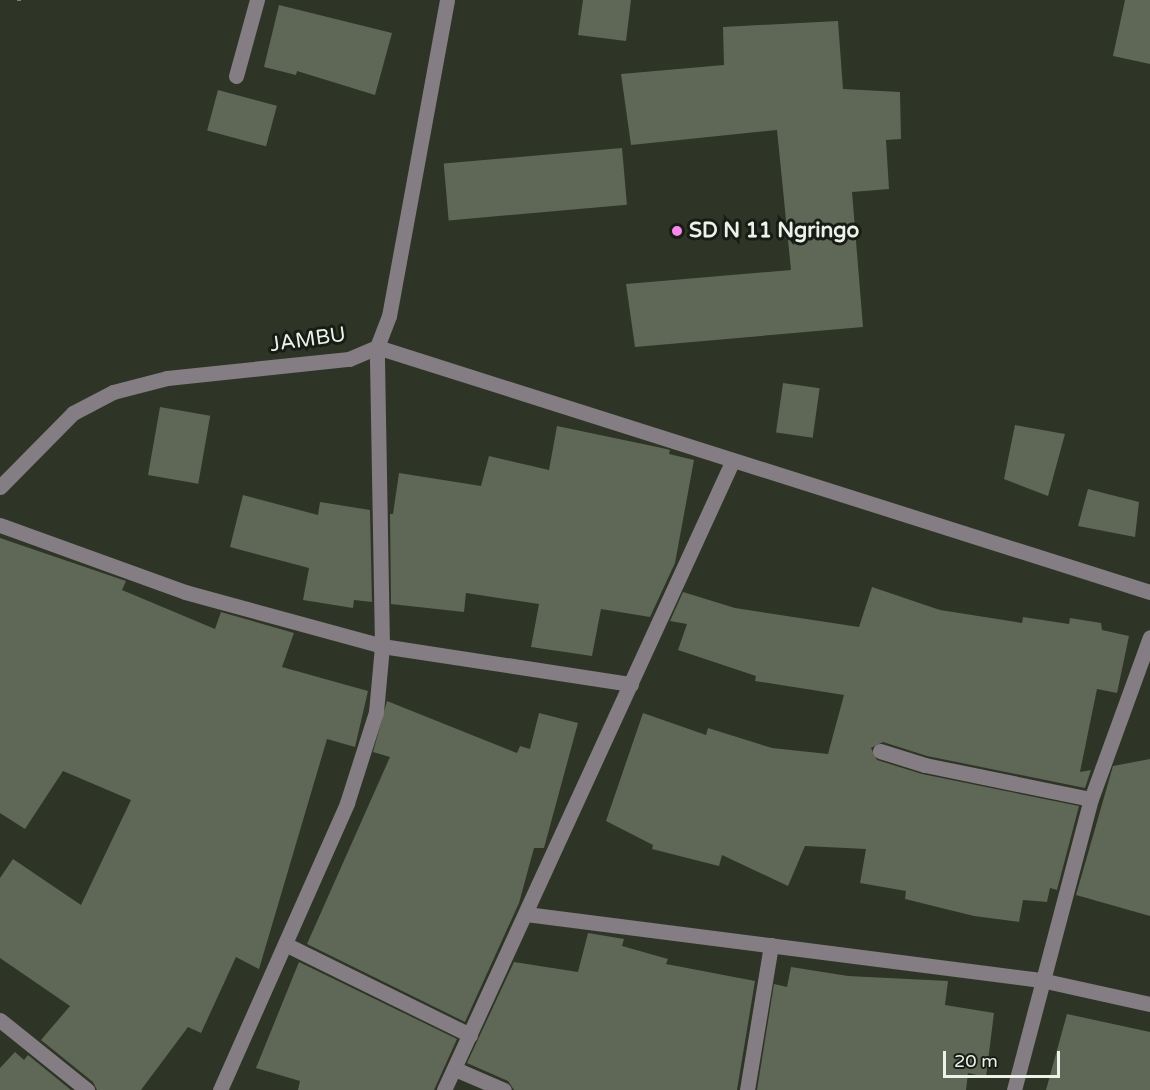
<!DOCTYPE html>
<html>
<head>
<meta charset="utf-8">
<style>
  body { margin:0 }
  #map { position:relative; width:1150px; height:1090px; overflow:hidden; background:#2e3526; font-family:"Varela Round",sans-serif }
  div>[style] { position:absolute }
  .building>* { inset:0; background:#5f6756; transform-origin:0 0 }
  .path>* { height:4px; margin-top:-2px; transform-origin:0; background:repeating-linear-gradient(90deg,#7b8174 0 3px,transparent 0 6px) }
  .minor>* { height:15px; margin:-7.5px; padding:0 7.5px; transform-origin:7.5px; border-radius:7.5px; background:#847d83 }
  .dots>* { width:16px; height:16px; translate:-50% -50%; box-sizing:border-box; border:3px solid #181c15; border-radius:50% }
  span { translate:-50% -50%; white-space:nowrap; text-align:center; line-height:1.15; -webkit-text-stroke:6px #181c15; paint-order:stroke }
  .poi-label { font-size:21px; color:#edf2e8; font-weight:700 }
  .left { translate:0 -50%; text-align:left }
  .street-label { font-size:21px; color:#edf2e8 }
  .scale { position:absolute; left:943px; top:1051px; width:117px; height:27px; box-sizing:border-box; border:3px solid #edf2e8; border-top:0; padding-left:8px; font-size:18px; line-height:21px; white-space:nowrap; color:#edf2e8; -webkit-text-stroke:4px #181c15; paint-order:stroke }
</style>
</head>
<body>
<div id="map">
  <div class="building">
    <div style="clip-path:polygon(583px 0,631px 0,626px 41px,578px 35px)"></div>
    <div style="clip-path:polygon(1125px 0,1150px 0,1150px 64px,1113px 56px)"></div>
    <div style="clip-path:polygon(279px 5px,392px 33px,375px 95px,297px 71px,296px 75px,264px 67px)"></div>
    <div style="clip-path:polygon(838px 21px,843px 89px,900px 92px,901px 139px,886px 140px,889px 189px,852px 192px,863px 327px,635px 347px,626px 284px,791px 270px,777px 130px,631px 145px,621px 74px,724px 65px,723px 27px)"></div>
    <div style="left:218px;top:90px;width:61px;height:42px;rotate:15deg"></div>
    <div style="left:622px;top:148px;width:57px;height:179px;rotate:85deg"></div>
    <div style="left:783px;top:383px;width:37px;height:50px;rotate:8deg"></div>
    <div style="left:160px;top:407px;width:51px;height:69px;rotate:10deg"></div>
    <div style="clip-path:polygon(1015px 425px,1065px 434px,1048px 496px,1004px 479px)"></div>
    <div style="clip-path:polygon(557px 426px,662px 448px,670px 450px,669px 454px,694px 460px,675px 563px,650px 617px,601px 609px,592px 656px,531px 647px,539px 604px,466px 593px,464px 612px,391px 604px,390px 514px,393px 514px,399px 473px,481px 486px,489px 456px,549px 470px)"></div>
    <div style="clip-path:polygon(1088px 489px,1139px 502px,1135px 537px,1078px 526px)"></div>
    <div style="clip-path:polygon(243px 495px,318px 515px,320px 502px,370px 510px,372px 602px,354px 600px,353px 608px,303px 600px,309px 568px,230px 547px)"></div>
    <div style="clip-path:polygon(0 538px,126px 581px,122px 590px,215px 629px,221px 612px,294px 633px,282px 667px,368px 691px,355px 747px,327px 739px,259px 969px,236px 957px,201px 1033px,188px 1027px,141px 1090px,97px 1090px,93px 1082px,41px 1040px,70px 1006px,0 958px,0 878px,13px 859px,81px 905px,131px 800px,63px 771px,25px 829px,0 813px)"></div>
    <div style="clip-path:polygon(872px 587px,940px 610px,1022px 623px,1023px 617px,1069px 624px,1070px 618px,1101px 623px,1102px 630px,1129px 636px,1117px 693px,1097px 689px,1080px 772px,1091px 770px,1085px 788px,927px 756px,883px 742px,871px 748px,877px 760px,922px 774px,1079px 806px,1057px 890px,1050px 888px,1047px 902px,1023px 900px,1019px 922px,974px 916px,905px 899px,906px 891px,860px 883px,866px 849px,805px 846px,788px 886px,722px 855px,719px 866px,652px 849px,653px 845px,606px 821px,643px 713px,706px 735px,708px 728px,772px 748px,828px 754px,844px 695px,755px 681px,756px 676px,678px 650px,687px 624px,670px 621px,683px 592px,735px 608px,859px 627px)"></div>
    <div style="clip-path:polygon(387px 701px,517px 753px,520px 746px,530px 749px,539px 713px,578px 723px,544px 848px,534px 848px,519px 903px,465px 1022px,307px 944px,390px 757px,373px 752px)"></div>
    <div style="clip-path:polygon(1150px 759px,1150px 916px,1076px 895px,1113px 766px)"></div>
    <div style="clip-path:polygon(588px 933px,624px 939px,622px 946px,668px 959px,666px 964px,755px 981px,737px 1090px,514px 1090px,508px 1081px,467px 1063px,514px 962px,578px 972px)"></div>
    <div style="clip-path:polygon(299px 962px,457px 1039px,434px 1090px,298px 1090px,300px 1081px,256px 1068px)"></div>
    <div style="clip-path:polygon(791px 967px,848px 976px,948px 981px,945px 1005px,994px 1013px,986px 1077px,968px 1073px,966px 1090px,757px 1090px,774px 984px,787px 987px)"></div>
    <div style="clip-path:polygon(1067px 1014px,1150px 1032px,1150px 1090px,1046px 1090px)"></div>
    <div style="clip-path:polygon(15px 1052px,24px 1060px,28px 1055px,71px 1090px,0 1090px,0 1068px)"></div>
  </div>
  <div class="path">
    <div style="left:19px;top:1px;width:1px;rotate:-90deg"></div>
  </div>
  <div class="minor">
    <div style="left:236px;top:76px;width:79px;rotate:-74.6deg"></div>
    <div style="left:0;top:487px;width:104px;rotate:-45.4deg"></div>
    <div style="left:73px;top:413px;width:45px;rotate:-27.7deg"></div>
    <div style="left:113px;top:392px;width:56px;rotate:-14.5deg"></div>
    <div style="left:167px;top:378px;width:183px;rotate:-6deg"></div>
    <div style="left:349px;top:359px;width:30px;rotate:-23deg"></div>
    <div style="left:377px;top:347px;width:33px;rotate:-69deg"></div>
    <div style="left:389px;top:316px;width:321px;rotate:-79.6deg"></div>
    <div style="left:0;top:525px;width:197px;rotate:19.9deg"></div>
    <div style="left:185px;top:592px;width:204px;rotate:15.3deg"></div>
    <div style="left:382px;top:646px;width:252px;rotate:8.7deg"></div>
    <div style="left:880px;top:751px;width:47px;rotate:17.3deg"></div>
    <div style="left:925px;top:765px;width:169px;rotate:11.6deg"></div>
    <div style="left:526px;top:914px;width:519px;rotate:7.3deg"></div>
    <div style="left:1041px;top:980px;width:112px;rotate:12.4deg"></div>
    <div style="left:287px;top:945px;width:204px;rotate:26.2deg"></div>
    <div style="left:0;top:1020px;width:112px;rotate:38.8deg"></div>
    <div style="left:455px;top:1069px;width:53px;rotate:23.2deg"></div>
    <div style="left:220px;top:1090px;width:314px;rotate:-66.1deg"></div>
    <div style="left:347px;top:803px;width:96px;rotate:-72.3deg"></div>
    <div style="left:376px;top:712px;width:66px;rotate:-84.8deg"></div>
    <div style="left:382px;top:646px;width:299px;rotate:-91deg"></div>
    <div style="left:377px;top:347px;width:811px;rotate:17.59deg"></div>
    <div style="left:444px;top:1090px;width:691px;rotate:-65.36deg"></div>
    <div style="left:747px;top:1090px;width:147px;rotate:-80.6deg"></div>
    <div style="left:1014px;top:1090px;width:301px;rotate:-75.2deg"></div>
    <div style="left:1091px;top:799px;width:172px;rotate:-70deg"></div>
  </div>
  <div class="dots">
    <div style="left:677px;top:231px;background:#f888ea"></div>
  </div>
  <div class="poi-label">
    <span class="left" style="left:689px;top:231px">SD N 11 Ngringo</span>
  </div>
  <div class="street-label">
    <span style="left:308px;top:340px;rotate:-8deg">JAMBU</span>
  </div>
  <div class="scale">20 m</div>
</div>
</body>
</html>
